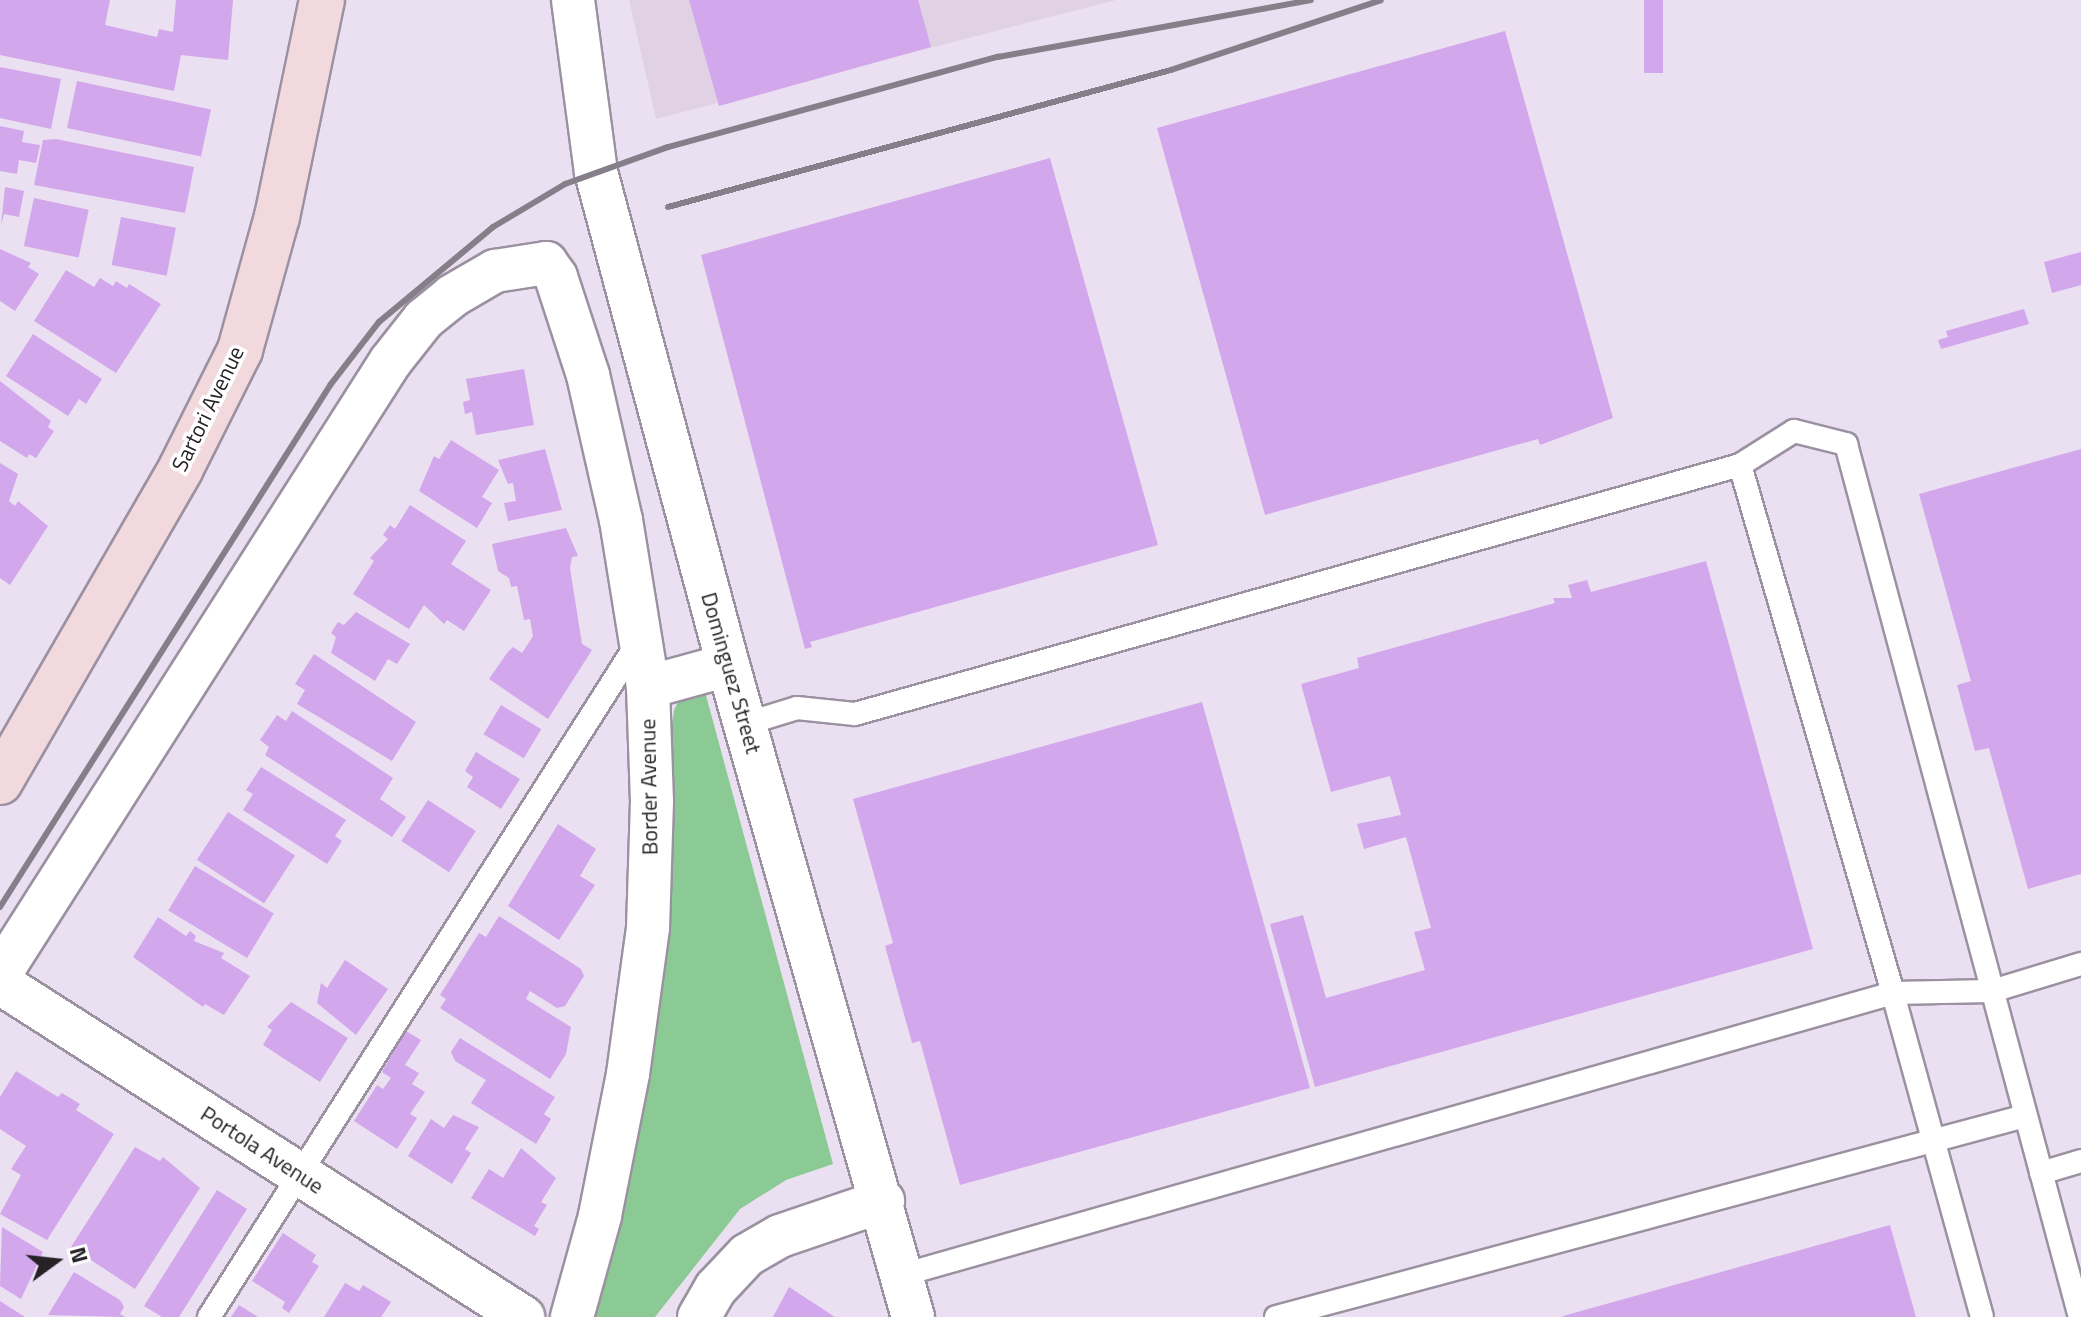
<!DOCTYPE html>
<html>
<head>
<meta charset="utf-8">
<style>
  body { margin:0 }
  #map { position:relative; width:2081px; height:1317px; overflow:hidden; background:#ebe0f1; font-family:"Titillium Web",sans-serif }
  div>[style] { position:absolute }
  .industrial>* { inset:0; background:#e0d1e4 }
  .green>* { inset:0; background:#8cca95 }
  .building>* { inset:0; background:#d2a7eb; transform-origin:0 0 }
  .roads { filter:drop-shadow(2px 0 #9b91a1) drop-shadow(-2px 0 #9b91a1) drop-shadow(0 2px #9b91a1) drop-shadow(0 -2px #9b91a1) }
  .lane>* { height:22px; margin:-11px; padding:0 11px; transform-origin:11px; border-radius:11px; background:#fff }
  .street>* { height:42px; margin:-21px; padding:0 21px; transform-origin:21px; border-radius:21px; background:#fff }
  .secondary>* { height:44px; margin:-22px; padding:0 22px; transform-origin:22px; border-radius:22px; background:#f2d9de }
  .rail>* { height:6px; margin:-3px; padding:0 3px; transform-origin:3px; border-radius:3px; background:#867f8a }
  span { translate:-50% -50%; white-space:nowrap; text-align:center; line-height:1.15; -webkit-text-stroke:7px #fff; paint-order:stroke }
  .street-label { font-size:22px; color:#262228 }
  .north { position:absolute; left:16px; top:1221px; width:80px; height:80px; -webkit-text-stroke:6px #fff; paint-order:stroke; rotate:75deg; font-size:22px; font-weight:700; line-height:32px; text-align:center; color:#262228 }
  .north::after { content:''; display:block; margin:auto; width:28px; height:36px; background:#262228; clip-path:polygon(50% 0,100% 100%,50% 72%,0 100%) }
</style>
</head>
<body>
<div id="map">
  <div class="industrial">
    <div style="clip-path:polygon(629px 0,1116px 0,656px 119px)"></div>
  </div>
  <div class="green">
    <div style="clip-path:polygon(704px 688px,833px 1164px,786px 1180px,740px 1209px,655px 1317px,590px 1317px,674px 710px,682px 694px)"></div>
  </div>
  <div class="building">
    <div style="clip-path:polygon(0 0,110px 0,105px 25px,157px 37px,159px 29px,173px 32px,176px 0,233px 0,228px 60px,181px 55px,174px 91px,0 55px)"></div>
    <div style="clip-path:polygon(689px 0,918px 0,931px 47px,719px 106px)"></div>
    <div style="left:1644px;top:0;width:19px;height:73px"></div>
    <div style="clip-path:polygon(1505px 31px,1613px 418px,1540px 445px,1538px 439px,1265px 515px,1157px 128px)"></div>
    <div style="clip-path:polygon(0 67px,61px 79px,51px 129px,0 118px)"></div>
    <div style="left:77px;top:81px;width:137px;height:48px;rotate:12deg"></div>
    <div style="clip-path:polygon(0 126px,24px 131px,22px 142px,40px 145px,36px 163px,19px 160px,17px 174px,0 171px)"></div>
    <div style="clip-path:polygon(56px 139px,194px 167px,185px 213px,34px 185px,43px 140px)"></div>
    <div style="clip-path:polygon(1050px 158px,1158px 545px,810px 642px,812px 647px,805px 649px,701px 255px)"></div>
    <div style="clip-path:polygon(5px 187px,24px 191px,19px 217px,4px 214px,1px 225px)"></div>
    <div style="left:34px;top:198px;width:56px;height:49px;rotate:12deg"></div>
    <div style="left:121px;top:217px;width:56px;height:49px;rotate:11deg"></div>
    <div style="clip-path:polygon(0 249px,31px 263px,28px 267px,39px 274px,15px 311px,0 301px)"></div>
    <div style="clip-path:polygon(2081px 252px,2081px 285px,2052px 293px,2044px 262px)"></div>
    <div style="clip-path:polygon(66px 270px,94px 287px,100px 278px,113px 286px,116px 281px,127px 288px,129px 284px,161px 304px,116px 373px,34px 321px)"></div>
    <div style="clip-path:polygon(2024px 309px,2029px 324px,1941px 349px,1938px 340px,1948px 337px,1946px 331px)"></div>
    <div style="clip-path:polygon(33px 334px,102px 379px,86px 404px,79px 399px,68px 416px,6px 376px)"></div>
    <div style="clip-path:polygon(524px 369px,534px 425px,476px 435px,472px 412px,465px 414px,463px 402px,470px 400px,466px 379px)"></div>
    <div style="clip-path:polygon(0 381px,51px 421px,48px 427px,54px 431px,36px 458px,29px 454px,27px 458px,0 441px)"></div>
    <div style="clip-path:polygon(451px 440px,499px 470px,482px 497px,492px 503px,477px 528px,419px 491px,434px 456px,439px 459px)"></div>
    <div style="clip-path:polygon(545px 449px,562px 510px,508px 521px,504px 503px,516px 501px,513px 483px,508px 484px,498px 460px)"></div>
    <div style="clip-path:polygon(2081px 449px,2081px 874px,2028px 889px,1989px 748px,1975px 751px,1957px 685px,1971px 681px,1919px 494px)"></div>
    <div style="clip-path:polygon(0 463px,18px 474px,9px 501px,15px 506px,18px 501px,48px 526px,10px 585px,0 578px)"></div>
    <div style="clip-path:polygon(410px 505px,466px 541px,451px 564px,491px 590px,464px 631px,447px 620px,444px 624px,424px 605px,409px 629px,353px 594px,374px 561px,370px 558px,388px 539px,383px 535px,390px 525px,395px 529px)"></div>
    <div style="clip-path:polygon(566px 528px,578px 556px,572px 557px,570px 568px,582px 644px,592px 650px,548px 719px,489px 679px,507px 653px,513px 647px,522px 653px,533px 636px,530px 619px,524px 620px,517px 586px,511px 587px,509px 578px,498px 571px,492px 544px)"></div>
    <div style="clip-path:polygon(1706px 561px,1813px 949px,1315px 1087px,1270px 924px,1303px 915px,1326px 998px,1425px 970px,1414px 932px,1431px 928px,1406px 837px,1364px 849px,1357px 824px,1401px 815px,1390px 776px,1331px 792px,1301px 684px,1359px 668px,1357px 658px,1555px 603px,1553px 598px,1572px 598px,1568px 585px,1587px 580px,1591px 592px)"></div>
    <div style="clip-path:polygon(356px 612px,410px 644px,397px 664px,388px 659px,375px 681px,331px 653px,336px 637px,331px 633px,338px 622px,344px 625px)"></div>
    <div style="clip-path:polygon(314px 654px,416px 722px,392px 761px,297px 704px,305px 690px,295px 684px)"></div>
    <div style="clip-path:polygon(1202px 702px,1310px 1088px,960px 1185px,920px 1041px,912px 1043px,885px 946px,893px 943px,853px 799px)"></div>
    <div style="left:501px;top:705px;width:47px;height:34px;rotate:31deg"></div>
    <div style="clip-path:polygon(292px 711px,393px 778px,380px 799px,406px 817px,392px 837px,265px 755px,269px 747px,260px 740px,277px 715px,286px 721px)"></div>
    <div style="clip-path:polygon(476px 752px,520px 779px,501px 809px,467px 787px,473px 777px,465px 771px)"></div>
    <div style="clip-path:polygon(261px 767px,346px 820px,335px 836px,342px 841px,327px 864px,243px 810px,253px 794px,246px 790px)"></div>
    <div style="left:428px;top:800px;width:57px;height:49px;rotate:33deg"></div>
    <div style="left:228px;top:812px;width:80px;height:57px;rotate:33deg"></div>
    <div style="clip-path:polygon(558px 824px,596px 849px,580px 876px,595px 885px,559px 940px,508px 906px)"></div>
    <div style="left:195px;top:866px;width:92px;height:52px;rotate:31deg"></div>
    <div style="clip-path:polygon(499px 916px,581px 969px,584px 976px,565px 1006px,557px 1008px,530px 991px,526px 999px,571px 1027px,566px 1054px,550px 1079px,440px 1008px,446px 999px,440px 995px,479px 933px,486px 937px)"></div>
    <div style="clip-path:polygon(158px 917px,186px 936px,190px 931px,196px 936px,194px 941px,224px 953px,221px 958px,250px 976px,224px 1015px,205px 1004px,203px 1007px,133px 957px)"></div>
    <div style="clip-path:polygon(345px 960px,388px 989px,356px 1035px,317px 1003px,321px 983px,327px 988px)"></div>
    <div style="clip-path:polygon(291px 1002px,348px 1038px,320px 1082px,263px 1045px,272px 1030px,267px 1027px)"></div>
    <div style="clip-path:polygon(406px 1031px,421px 1040px,405px 1065px,419px 1073px,412px 1084px,425px 1092px,410px 1114px,417px 1118px,397px 1149px,354px 1121px,377px 1085px,383px 1089px,391px 1078px,382px 1072px)"></div>
    <div style="clip-path:polygon(460px 1038px,555px 1097px,544px 1114px,551px 1119px,536px 1144px,471px 1103px,486px 1080px,455px 1061px,451px 1052px)"></div>
    <div style="clip-path:polygon(16px 1071px,58px 1097px,62px 1093px,80px 1104px,76px 1110px,114px 1134px,47px 1240px,0 1214px,21px 1175px,11px 1169px,26px 1146px,0 1129px,0 1097px)"></div>
    <div style="clip-path:polygon(453px 1115px,479px 1127px,465px 1149px,471px 1153px,452px 1184px,408px 1156px,431px 1119px,444px 1128px)"></div>
    <div style="clip-path:polygon(135px 1147px,160px 1161px,163px 1157px,200px 1188px,135px 1289px,71px 1247px)"></div>
    <div style="clip-path:polygon(521px 1148px,556px 1178px,541px 1202px,547px 1205px,534px 1226px,539px 1229px,535px 1236px,471px 1198px,489px 1169px,503px 1178px)"></div>
    <div style="clip-path:polygon(217px 1190px,247px 1209px,179px 1317px,162px 1317px,144px 1306px)"></div>
    <div style="clip-path:polygon(1890px 1225px,1916px 1317px,1563px 1317px,1563px 1316px)"></div>
    <div style="clip-path:polygon(2px 1227px,43px 1252px,21px 1299px,0 1286px)"></div>
    <div style="clip-path:polygon(283px 1233px,316px 1255px,312px 1262px,319px 1266px,289px 1313px,282px 1308px,285px 1302px,252px 1281px)"></div>
    <div style="clip-path:polygon(74px 1272px,120px 1300px,124px 1307px,120px 1314px,125px 1317px,48px 1315px)"></div>
    <div style="clip-path:polygon(345px 1283px,359px 1291px,363px 1285px,391px 1302px,381px 1317px,324px 1317px)"></div>
    <div style="clip-path:polygon(789px 1287px,835px 1317px,773px 1317px)"></div>
    <div style="clip-path:polygon(0 1301px,25px 1317px,0 1317px)"></div>
    <div style="clip-path:polygon(239px 1305px,258px 1317px,231px 1317px)"></div>
  </div>
  <div class="roads">
    <div class="lane">
      <div style="left:745px;top:724px;width:54px;rotate:-17.1deg"></div>
      <div style="left:797px;top:708px;width:58px;rotate:5.9deg"></div>
      <div style="left:855px;top:714px;width:919px;rotate:-15.71deg"></div>
      <div style="left:1740px;top:465px;width:64px;rotate:-32.2deg"></div>
      <div style="left:1794px;top:431px;width:54px;rotate:14deg"></div>
      <div style="left:1846px;top:444px;width:904px;rotate:75deg"></div>
      <div style="left:2041px;top:1173px;width:42px;rotate:-16.7deg"></div>
      <div style="left:902px;top:1275px;width:1030px;rotate:-15.88deg"></div>
      <div style="left:1893px;top:993px;width:550px;rotate:-106.16deg"></div>
      <div style="left:209px;top:1317px;width:800px;rotate:-57.56deg"></div>
      <div style="left:1276px;top:1317px;width:776px;rotate:-15.02deg"></div>
      <div style="left:1982px;top:1317px;width:336px;rotate:-105.4deg"></div>
      <div style="left:1893px;top:993px;width:99px;rotate:-1.2deg"></div>
      <div style="left:1992px;top:991px;width:93px;rotate:-16.9deg"></div>
    </div>
    <div class="street">
      <div style="left:573px;top:0;width:174px;rotate:82.4deg"></div>
      <div style="left:596px;top:172px;width:510px;rotate:75.01deg"></div>
      <div style="left:728px;top:665px;width:678px;rotate:74.16deg"></div>
      <div style="left:648px;top:687px;width:83px;rotate:-15.4deg"></div>
      <div style="left:0;top:974px;width:726px;rotate:-57.49deg"></div>
      <div style="left:390px;top:362px;width:55px;rotate:-51.7deg"></div>
      <div style="left:424px;top:319px;width:36px;rotate:-39deg"></div>
      <div style="left:452px;top:296px;width:50px;rotate:-30.2deg"></div>
      <div style="left:495px;top:271px;width:52px;rotate:-8.9deg"></div>
      <div style="left:546px;top:263px;width:17px;rotate:54deg"></div>
      <div style="left:556px;top:277px;width:103px;rotate:71.9deg"></div>
      <div style="left:588px;top:375px;width:149px;rotate:77.2deg"></div>
      <div style="left:621px;top:520px;width:169px;rotate:80.8deg"></div>
      <div style="left:648px;top:687px;width:114px;rotate:88deg"></div>
      <div style="left:652px;top:801px;width:127px;rotate:91.8deg"></div>
      <div style="left:648px;top:928px;width:147px;rotate:97.8deg"></div>
      <div style="left:628px;top:1074px;width:145px;rotate:101.2deg"></div>
      <div style="left:600px;top:1216px;width:105px;rotate:105.5deg"></div>
      <div style="left:0;top:983px;width:621px;rotate:32.56deg"></div>
      <div style="left:699px;top:1317px;width:34px;rotate:-60deg"></div>
      <div style="left:716px;top:1288px;width:45px;rotate:-46.8deg"></div>
      <div style="left:747px;top:1255px;width:38px;rotate:-30deg"></div>
      <div style="left:780px;top:1236px;width:109px;rotate:-18.8deg"></div>
    </div>
    <div class="secondary">
      <div style="left:0;top:782px;width:362px;rotate:-60deg"></div>
      <div style="left:181px;top:468px;width:132px;rotate:-63.4deg"></div>
      <div style="left:240px;top:350px;width:138px;rotate:-74.5deg"></div>
      <div style="left:277px;top:217px;width:222px;rotate:-78.3deg"></div>
    </div>
  </div>
  <div class="rail">
    <div style="left:668px;top:207px;width:521px;rotate:-15.24deg"></div>
    <div style="left:1171px;top:70px;width:221px;rotate:-18.4deg"></div>
    <div style="left:0;top:907px;width:619px;rotate:-57.67deg"></div>
    <div style="left:331px;top:384px;width:78px;rotate:-52.3deg"></div>
    <div style="left:379px;top:322px;width:148px;rotate:-39.8deg"></div>
    <div style="left:493px;top:227px;width:84px;rotate:-30.8deg"></div>
    <div style="left:565px;top:184px;width:109px;rotate:-19.8deg"></div>
    <div style="left:668px;top:147px;width:342px;rotate:-15.3deg"></div>
    <div style="left:998px;top:57px;width:318px;rotate:-10.3deg"></div>
  </div>
  <div class="street-label">
    <span style="left:208px;top:409px;rotate:-64deg">Sartori Avenue</span>
    <span style="left:731px;top:673px;rotate:74deg">Dominguez Street</span>
    <span style="left:649px;top:787px;rotate:-91deg">Border Avenue</span>
    <span style="left:262px;top:1150px;rotate:33deg">Portola Avenue</span>
  </div>
  <div class="north">N</div>
</div>
</body>
</html>
